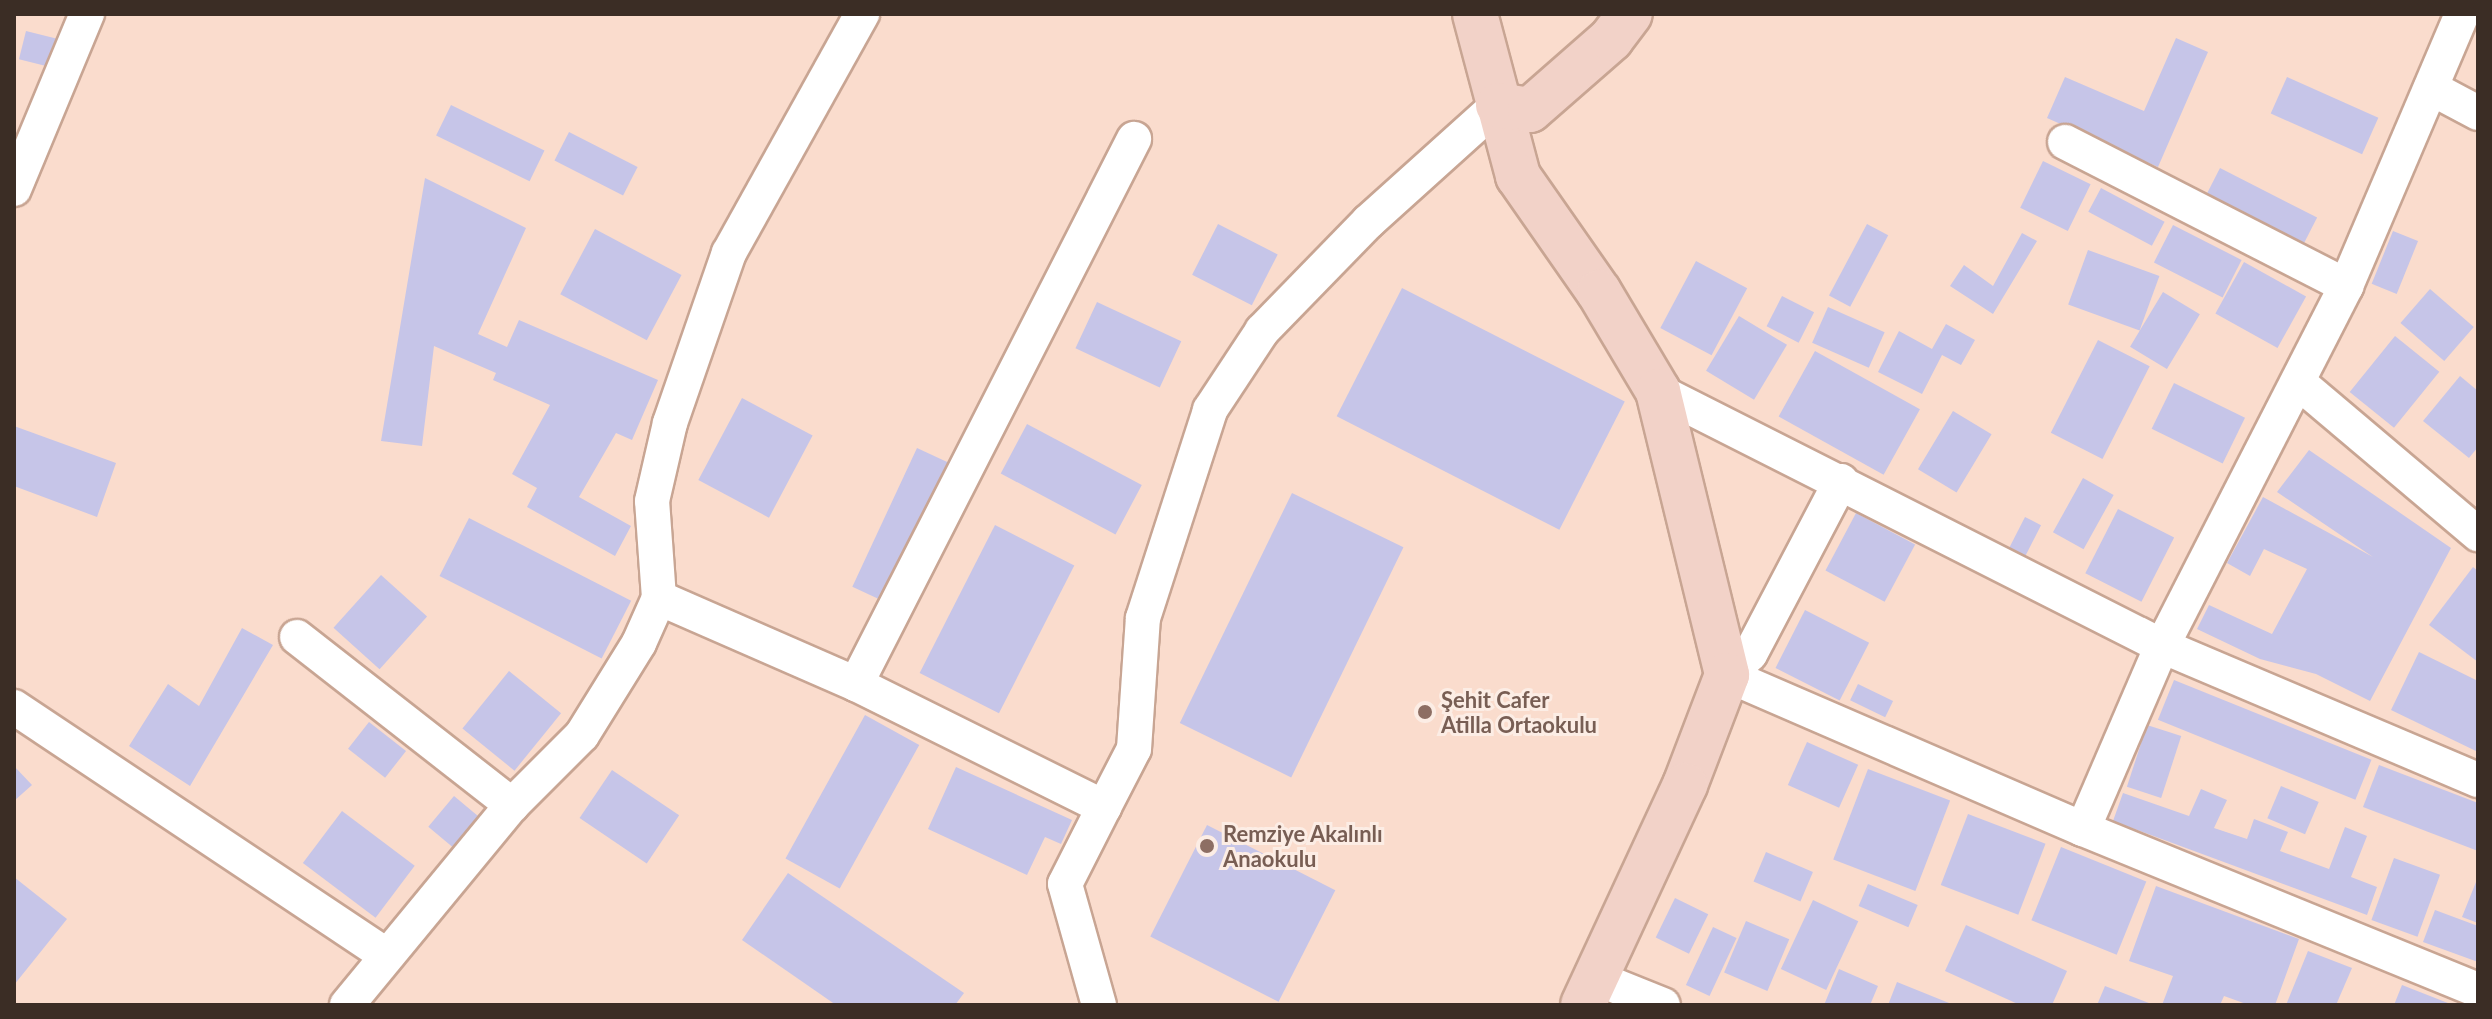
<!DOCTYPE html>
<html>
<head>
<meta charset="utf-8">
<style>
  body { margin:0 }
  #map { position:relative; width:2492px; height:1019px; overflow:hidden; background:#fadccd; font-family:Lato,sans-serif }
  div>[style] { position:absolute }
  .building>* { inset:0; background:#c6c5e8; transform-origin:0 0 }
  .roads { filter:drop-shadow(2px 0 #c8a593) drop-shadow(-2px 0 #c8a593) drop-shadow(0 2px #c8a593) drop-shadow(0 -2px #c8a593) }
  .street>* { height:34px; margin:-17px; padding:0 17px; transform-origin:17px; border-radius:17px; background:#fff }
  .secondary>* { height:44px; margin:-22px; padding:0 22px; transform-origin:22px; border-radius:22px; background:#f2d2c8 }
  .dots>* { width:22px; height:22px; translate:-50% -50%; box-sizing:border-box; border:4px solid #fcede5; border-radius:50% }
  span { translate:-50% -50%; white-space:nowrap; text-align:center; line-height:1.15; -webkit-text-stroke:6px #fcede5; paint-order:stroke }
  .education-label { font-size:22px; color:#785e54; font-weight:700 }
  .left { translate:0 -50%; text-align:left }
  .frame { position:absolute; inset:0; border:16px solid #3b2d25; pointer-events:none }
</style>
</head>
<body>
<div id="map">
  <div class="building">
    <div style="left:26px;top:31px;width:32px;height:29px;rotate:14deg"></div>
    <div style="clip-path:polygon(2176px 38px,2208px 52px,2158px 167px,2047px 118px,2065px 77px,2144px 111px)"></div>
    <div style="left:2287px;top:77px;width:100px;height:40px;rotate:24deg"></div>
    <div style="left:451px;top:105px;width:104px;height:34px;rotate:26deg"></div>
    <div style="left:569px;top:132px;width:77px;height:32px;rotate:27deg"></div>
    <div style="left:2043px;top:161px;width:53px;height:52px;rotate:26deg"></div>
    <div style="left:2220px;top:168px;width:109px;height:36px;rotate:27deg"></div>
    <div style="clip-path:polygon(425px 178px,526px 228px,478px 334px,507px 347px,519px 320px,658px 380px,632px 440px,616px 433px,579px 497px,631px 526px,615px 556px,527px 507px,537px 488px,512px 474px,550px 405px,493px 380px,496px 373px,434px 346px,422px 446px,381px 441px)"></div>
    <div style="left:2101px;top:188px;width:72px;height:27px;rotate:28deg"></div>
    <div style="left:1218px;top:224px;width:67px;height:57px;rotate:27deg"></div>
    <div style="left:1867px;top:224px;width:24px;height:81px;rotate:28deg"></div>
    <div style="left:2173px;top:225px;width:77px;height:42px;rotate:27deg"></div>
    <div style="left:595px;top:229px;width:98px;height:74px;rotate:28deg"></div>
    <div style="left:2393px;top:231px;width:27px;height:57px;rotate:22deg"></div>
    <div style="clip-path:polygon(2022px 233px,2037px 241px,1993px 314px,1950px 286px,1964px 265px,1993px 286px)"></div>
    <div style="left:2088px;top:250px;width:76px;height:58px;rotate:20deg"></div>
    <div style="left:1696px;top:261px;width:58px;height:76px;rotate:28deg"></div>
    <div style="left:2244px;top:262px;width:71px;height:59px;rotate:29deg"></div>
    <div style="left:1402px;top:288px;width:250px;height:144px;rotate:27deg"></div>
    <div style="left:2430px;top:289px;width:58px;height:45px;rotate:41deg"></div>
    <div style="left:2163px;top:292px;width:43px;height:64px;rotate:31deg"></div>
    <div style="left:1782px;top:296px;width:36px;height:34px;rotate:27deg"></div>
    <div style="left:1097px;top:302px;width:93px;height:51px;rotate:25deg"></div>
    <div style="left:1828px;top:307px;width:62px;height:39px;rotate:24deg"></div>
    <div style="left:1739px;top:316px;width:56px;height:64px;rotate:31deg"></div>
    <div style="clip-path:polygon(1946px 324px,1975px 340px,1961px 365px,1942px 355px,1922px 394px,1878px 372px,1899px 331px,1932px 349px)"></div>
    <div style="left:2395px;top:336px;width:57px;height:72px;rotate:39deg"></div>
    <div style="left:2098px;top:340px;width:58px;height:104px;rotate:27deg"></div>
    <div style="left:1815px;top:351px;width:120px;height:75px;rotate:29deg"></div>
    <div style="clip-path:polygon(2460px 376px,2478px 391px,2478px 447px,2469px 458px,2423px 421px)"></div>
    <div style="left:2174px;top:383px;width:79px;height:51px;rotate:26deg"></div>
    <div style="left:742px;top:398px;width:80px;height:93px;rotate:28deg"></div>
    <div style="left:1953px;top:411px;width:45px;height:68px;rotate:31deg"></div>
    <div style="left:1027px;top:424px;width:130px;height:56px;rotate:28deg"></div>
    <div style="clip-path:polygon(14px 426px,116px 463px,97px 517px,14px 486px)"></div>
    <div style="left:917px;top:448px;width:38px;height:153px;rotate:25deg"></div>
    <div style="clip-path:polygon(2309px 450px,2451px 548px,2370px 701px,2316px 674px,2260px 659px,2197px 629px,2209px 605px,2272px 634px,2307px 569px,2264px 549px,2250px 576px,2227px 563px,2263px 497px,2373px 557px,2277px 492px)"></div>
    <div style="left:2083px;top:478px;width:35px;height:62px;rotate:29deg"></div>
    <div style="left:1292px;top:493px;width:124px;height:256px;rotate:26deg"></div>
    <div style="left:2118px;top:509px;width:63px;height:72px;rotate:27deg"></div>
    <div style="left:1856px;top:513px;width:67px;height:65px;rotate:28deg"></div>
    <div style="left:2025px;top:517px;width:18px;height:38px;rotate:27deg"></div>
    <div style="left:469px;top:518px;width:182px;height:65px;rotate:27deg"></div>
    <div style="left:995px;top:525px;width:89px;height:166px;rotate:27deg"></div>
    <div style="clip-path:polygon(2473px 567px,2478px 571px,2478px 662px,2429px 625px)"></div>
    <div style="left:381px;top:575px;width:62px;height:71px;rotate:42deg"></div>
    <div style="left:1805px;top:610px;width:72px;height:65px;rotate:27deg"></div>
    <div style="clip-path:polygon(242px 628px,273px 645px,190px 786px,129px 746px,168px 684px,199px 706px)"></div>
    <div style="clip-path:polygon(2419px 652px,2478px 681px,2478px 752px,2391px 710px)"></div>
    <div style="left:509px;top:671px;width:67px;height:74px;rotate:39deg"></div>
    <div style="left:2174px;top:680px;width:213px;height:43px;rotate:22deg"></div>
    <div style="left:1858px;top:684px;width:39px;height:18px;rotate:26deg"></div>
    <div style="left:865px;top:715px;width:62px;height:164px;rotate:29deg"></div>
    <div style="left:369px;top:722px;width:47px;height:34px;rotate:38deg"></div>
    <div style="left:2147px;top:725px;width:36px;height:65px;rotate:18deg"></div>
    <div style="left:1807px;top:742px;width:56px;height:47px;rotate:24deg"></div>
    <div style="clip-path:polygon(2379px 765px,2478px 803px,2478px 851px,2363px 807px)"></div>
    <div style="clip-path:polygon(14px 766px,32px 785px,14px 801px)"></div>
    <div style="clip-path:polygon(956px 767px,1072px 820px,1061px 844px,1045px 837px,1027px 875px,928px 829px)"></div>
    <div style="left:1868px;top:769px;width:88px;height:97px;rotate:21deg"></div>
    <div style="left:612px;top:770px;width:81px;height:58px;rotate:34deg"></div>
    <div style="left:2281px;top:786px;width:41px;height:35px;rotate:23deg"></div>
    <div style="clip-path:polygon(2201px 789px,2227px 800px,2214px 828px,2247px 839px,2254px 819px,2288px 832px,2280px 851px,2329px 869px,2345px 827px,2367px 836px,2351px 877px,2377px 887px,2367px 915px,2113px 821px,2123px 793px,2189px 816px)"></div>
    <div style="left:454px;top:796px;width:34px;height:40px;rotate:40deg"></div>
    <div style="left:342px;top:811px;width:91px;height:65px;rotate:37deg"></div>
    <div style="left:1968px;top:814px;width:83px;height:76px;rotate:21deg"></div>
    <div style="left:1207px;top:825px;width:144px;height:125px;rotate:27deg"></div>
    <div style="left:2061px;top:847px;width:92px;height:79px;rotate:22deg"></div>
    <div style="left:1766px;top:852px;width:51px;height:32px;rotate:23deg"></div>
    <div style="left:2394px;top:858px;width:49px;height:66px;rotate:20deg"></div>
    <div style="clip-path:polygon(788px 873px,964px 993px,955px 1005px,836px 1005px,742px 940px)"></div>
    <div style="clip-path:polygon(14px 877px,67px 919px,14px 985px)"></div>
    <div style="clip-path:polygon(2478px 877px,2478px 923px,2462px 917px)"></div>
    <div style="left:1868px;top:884px;width:54px;height:24px;rotate:23deg"></div>
    <div style="clip-path:polygon(2156px 886px,2299px 939px,2275px 1005px,2249px 1005px,2224px 996px,2220px 1005px,2162px 1005px,2173px 976px,2129px 961px)"></div>
    <div style="left:1675px;top:898px;width:37px;height:44px;rotate:26deg"></div>
    <div style="left:1813px;top:900px;width:50px;height:76px;rotate:25deg"></div>
    <div style="clip-path:polygon(2435px 910px,2478px 926px,2478px 962px,2423px 942px)"></div>
    <div style="left:1746px;top:921px;width:47px;height:56px;rotate:23deg"></div>
    <div style="clip-path:polygon(1966px 925px,2067px 971px,2052px 1005px,2020px 1005px,1945px 971px)"></div>
    <div style="left:1713px;top:927px;width:26px;height:64px;rotate:25deg"></div>
    <div style="clip-path:polygon(2308px 951px,2352px 968px,2336px 1005px,2286px 1005px)"></div>
    <div style="clip-path:polygon(1839px 969px,1878px 986px,1870px 1005px,1824px 1005px)"></div>
    <div style="clip-path:polygon(1897px 982px,1954px 1005px,1888px 1005px)"></div>
    <div style="clip-path:polygon(2402px 985px,2453px 1005px,2394px 1005px)"></div>
    <div style="clip-path:polygon(2105px 986px,2154px 1005px,2097px 1005px)"></div>
  </div>
  <div class="roads">
    <div class="street">
      <div style="left:2431px;top:88px;width:53px;rotate:28deg"></div>
      <div style="left:2065px;top:142px;width:316px;rotate:27.1deg"></div>
      <div style="left:14px;top:189px;width:190px;rotate:-67.4deg"></div>
      <div style="left:2298px;top:382px;width:236px;rotate:40.2deg"></div>
      <div style="left:1658px;top:391px;width:565px;rotate:26.84deg"></div>
      <div style="left:2162px;top:646px;width:343px;rotate:23deg"></div>
      <div style="left:1841px;top:481px;width:195px;rotate:117.7deg"></div>
      <div style="left:1750px;top:654px;width:31px;rotate:138deg"></div>
      <div style="left:1727px;top:675px;width:388px;rotate:23.4deg"></div>
      <div style="left:2083px;top:829px;width:427px;rotate:22.2deg"></div>
      <div style="left:659px;top:598px;width:215px;rotate:23.6deg"></div>
      <div style="left:856px;top:684px;width:277px;rotate:26.4deg"></div>
      <div style="left:1104px;top:807px;width:86px;rotate:116.9deg"></div>
      <div style="left:1065px;top:884px;width:126px;rotate:74.3deg"></div>
      <div style="left:297px;top:637px;width:273px;rotate:38deg"></div>
      <div style="left:856px;top:684px;width:612px;rotate:-62.97deg"></div>
      <div style="left:14px;top:707px;width:448px;rotate:33.7deg"></div>
      <div style="left:1104px;top:807px;width:65px;rotate:-62.7deg"></div>
      <div style="left:1134px;top:749px;width:131px;rotate:-86.1deg"></div>
      <div style="left:1143px;top:618px;width:219px;rotate:-72.1deg"></div>
      <div style="left:1210px;top:410px;width:95px;rotate:-56.6deg"></div>
      <div style="left:1262px;top:331px;width:152px;rotate:-45.8deg"></div>
      <div style="left:1368px;top:222px;width:175px;rotate:-42deg"></div>
      <div style="left:2083px;top:829px;width:199px;rotate:-66.7deg"></div>
      <div style="left:2162px;top:646px;width:404px;rotate:-62.9deg"></div>
      <div style="left:2346px;top:286px;width:296px;rotate:-66.9deg"></div>
      <div style="left:1596px;top:978px;width:72px;rotate:21.9deg"></div>
      <div style="left:347px;top:1005px;width:259px;rotate:-50.5deg"></div>
      <div style="left:512px;top:805px;width:99px;rotate:-45deg"></div>
      <div style="left:582px;top:735px;width:108px;rotate:-58.2deg"></div>
      <div style="left:639px;top:643px;width:49px;rotate:-66deg"></div>
      <div style="left:659px;top:598px;width:97px;rotate:-94.1deg"></div>
      <div style="left:652px;top:501px;width:80px;rotate:-77deg"></div>
      <div style="left:670px;top:423px;width:180px;rotate:-70.9deg"></div>
      <div style="left:729px;top:253px;width:274px;rotate:-60.9deg"></div>
    </div>
    <div class="secondary">
      <div style="left:1475px;top:14px;width:168px;rotate:75.1deg"></div>
      <div style="left:1518px;top:176px;width:141px;rotate:55.1deg"></div>
      <div style="left:1599px;top:292px;width:115px;rotate:59.2deg"></div>
      <div style="left:1658px;top:391px;width:292px;rotate:76.3deg"></div>
      <div style="left:1727px;top:675px;width:118px;rotate:110.9deg"></div>
      <div style="left:1685px;top:785px;width:242px;rotate:114.9deg"></div>
      <div style="left:1498px;top:105px;width:32px;rotate:9deg"></div>
      <div style="left:1530px;top:110px;width:108px;rotate:-41.2deg"></div>
      <div style="left:1611px;top:39px;width:31px;rotate:-53deg"></div>
    </div>
  </div>
  <div class="dots">
    <div style="left:1425px;top:712px;background:#8d6e63"></div>
    <div style="left:1207px;top:846px;background:#8d6e63"></div>
  </div>
  <div class="education-label">
    <span class="left" style="left:1441px;top:712px">Şehit Cafer<br>Atilla Ortaokulu</span>
    <span class="left" style="left:1223px;top:846px">Remziye Akalınlı<br>Anaokulu</span>
  </div>
  <div class="frame"></div>
</div>
</body>
</html>
